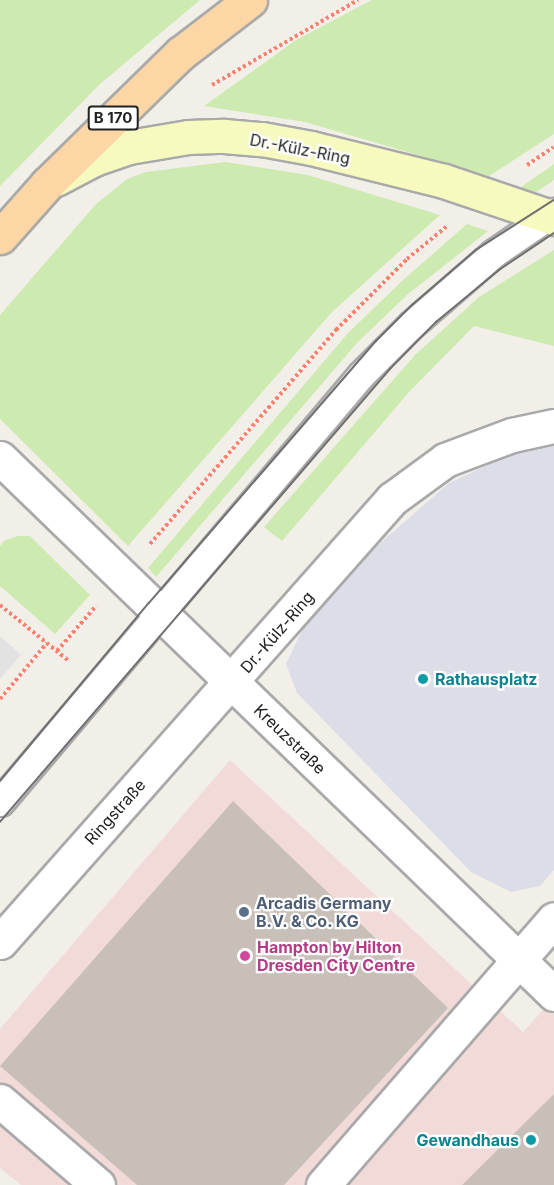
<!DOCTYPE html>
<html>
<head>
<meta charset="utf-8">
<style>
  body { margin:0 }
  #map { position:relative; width:554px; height:1185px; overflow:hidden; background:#f2efe9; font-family:Inter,sans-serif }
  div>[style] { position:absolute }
  .commercial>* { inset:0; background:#f2dad9 }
  .grass>* { inset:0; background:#cdebb0 }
  .parking>* { inset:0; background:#e2e2e2 }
  .plaza>* { inset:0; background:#dddde8 }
  .building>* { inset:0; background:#c7bfb8 }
  .path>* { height:4px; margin-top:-2px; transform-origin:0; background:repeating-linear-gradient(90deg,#fa8072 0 3px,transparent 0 6px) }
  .roads { filter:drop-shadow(2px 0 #a9a9a9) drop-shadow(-2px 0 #a9a9a9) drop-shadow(0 2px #a9a9a9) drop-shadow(0 -2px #a9a9a9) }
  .service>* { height:27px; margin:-13.5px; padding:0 13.5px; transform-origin:13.5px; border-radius:13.5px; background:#fff }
  .minor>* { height:33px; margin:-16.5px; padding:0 16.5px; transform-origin:16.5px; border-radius:16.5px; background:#fff }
  .secondary>* { height:33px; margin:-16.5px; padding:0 16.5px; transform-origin:16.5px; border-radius:16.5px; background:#f7fabf }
  .primary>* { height:33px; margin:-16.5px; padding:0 16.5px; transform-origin:16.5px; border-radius:16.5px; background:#fcd6a4 }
  .tram>* { height:1.5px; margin:-0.75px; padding:0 0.75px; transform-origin:0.75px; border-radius:0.75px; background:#707070 }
  .dots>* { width:16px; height:16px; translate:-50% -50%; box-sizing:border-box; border:3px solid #fff; border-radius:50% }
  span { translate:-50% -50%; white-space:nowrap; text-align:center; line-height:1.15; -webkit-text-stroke:4.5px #fff; paint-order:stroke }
  .shield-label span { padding:2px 4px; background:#fff; border:2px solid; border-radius:4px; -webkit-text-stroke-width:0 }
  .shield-label { font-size:15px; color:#222; font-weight:700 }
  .street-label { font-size:16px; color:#222 }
  .culture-label { font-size:16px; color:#0d838f; font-weight:700 }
  .left { translate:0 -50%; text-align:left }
  .right { translate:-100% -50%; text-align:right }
  .service-label { font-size:16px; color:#4e5e75; font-weight:700 }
  .hotel-label { font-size:16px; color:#b23c85; font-weight:700 }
</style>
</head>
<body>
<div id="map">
  <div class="commercial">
    <div style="clip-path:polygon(230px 760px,523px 1032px,554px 998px,554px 1185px,21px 1185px,0 1168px,0 1029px)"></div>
  </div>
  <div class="grass">
    <div style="clip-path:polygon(0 0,200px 0,100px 84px,0 186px)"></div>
    <div style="clip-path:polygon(372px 0,554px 0,554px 134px,489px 176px,305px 122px,204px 106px,296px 40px)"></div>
    <div style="clip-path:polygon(225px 162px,308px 175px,440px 215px,332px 312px,128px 546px,0 419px,0 315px,96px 204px,127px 179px,146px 172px)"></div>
    <div style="clip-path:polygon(554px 164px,554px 180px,532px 195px,517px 190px)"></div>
    <div style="clip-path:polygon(467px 224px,488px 231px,407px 295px,357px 343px,156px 577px,148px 568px,348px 333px,402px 281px)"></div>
    <div style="clip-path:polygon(554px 250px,554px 346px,474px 326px,409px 392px,282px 541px,264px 527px,415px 355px,479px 297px)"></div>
    <div style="clip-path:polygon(18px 536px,30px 536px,90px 595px,55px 634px,0 586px,0 546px,5px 540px)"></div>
  </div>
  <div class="parking">
    <div style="clip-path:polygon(0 636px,21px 655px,0 679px)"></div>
  </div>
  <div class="plaza">
    <div style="clip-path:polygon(554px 445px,554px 870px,540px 886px,511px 892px,471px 872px,297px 693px,286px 664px,303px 628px,371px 551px,449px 483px,513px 453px)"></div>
  </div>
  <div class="building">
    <div style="clip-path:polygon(233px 801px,448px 1008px,284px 1185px,137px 1185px,0 1066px)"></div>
    <div style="clip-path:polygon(554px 1094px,554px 1185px,462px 1185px)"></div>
  </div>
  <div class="path">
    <div style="left:212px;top:85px;width:169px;rotate:-30.2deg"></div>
    <div style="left:527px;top:165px;width:32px;rotate:-34deg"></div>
    <div style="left:150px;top:544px;width:284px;rotate:-49deg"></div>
    <div style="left:336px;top:330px;width:100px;rotate:-45deg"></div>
    <div style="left:407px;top:259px;width:52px;rotate:-39.5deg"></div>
    <div style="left:0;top:605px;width:89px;rotate:39.1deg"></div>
    <div style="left:57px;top:651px;width:60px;rotate:-49.1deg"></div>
    <div style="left:0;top:699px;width:73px;rotate:-50deg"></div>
  </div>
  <div class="roads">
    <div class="service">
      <div style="left:0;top:802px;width:559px;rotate:-49.79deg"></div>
      <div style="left:361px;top:375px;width:71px;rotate:-45deg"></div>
      <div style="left:411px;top:325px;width:110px;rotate:-40.9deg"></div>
      <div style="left:494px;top:253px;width:73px;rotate:-34.3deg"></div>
    </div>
    <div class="minor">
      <div style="left:0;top:458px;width:771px;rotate:44.05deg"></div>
      <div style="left:0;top:942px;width:592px;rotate:-48.5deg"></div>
      <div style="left:392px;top:499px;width:66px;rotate:-36.3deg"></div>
      <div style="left:445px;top:460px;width:72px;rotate:-20.5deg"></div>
      <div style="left:512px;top:435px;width:43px;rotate:-12.1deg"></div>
      <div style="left:0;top:1101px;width:129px;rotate:40.6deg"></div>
      <div style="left:323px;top:1185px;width:352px;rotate:-49deg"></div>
    </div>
    <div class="secondary">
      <div style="left:56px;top:179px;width:43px;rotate:-27.8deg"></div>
      <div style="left:94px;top:159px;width:37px;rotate:-19deg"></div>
      <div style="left:129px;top:147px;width:60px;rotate:-9.6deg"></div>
      <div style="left:188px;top:137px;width:36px;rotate:-2deg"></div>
      <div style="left:224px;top:136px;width:38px;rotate:5deg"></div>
      <div style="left:262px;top:139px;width:50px;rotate:10.4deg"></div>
      <div style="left:311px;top:148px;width:137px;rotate:13.9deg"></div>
      <div style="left:444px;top:181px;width:116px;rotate:18.6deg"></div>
    </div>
    <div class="primary">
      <div style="left:0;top:237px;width:71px;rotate:-48.4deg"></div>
      <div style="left:47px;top:184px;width:187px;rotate:-44.4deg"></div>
      <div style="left:181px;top:53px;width:87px;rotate:-37.5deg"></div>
    </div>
  </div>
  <div class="tram">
    <div style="left:0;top:781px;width:232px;rotate:-50.1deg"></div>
    <div style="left:149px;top:603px;width:347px;rotate:-49.1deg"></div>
    <div style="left:376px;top:341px;width:51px;rotate:-45deg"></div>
    <div style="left:412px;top:305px;width:84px;rotate:-40.7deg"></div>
    <div style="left:476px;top:250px;width:93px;rotate:-32.7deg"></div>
    <div style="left:0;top:822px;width:598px;rotate:-49.27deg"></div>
    <div style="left:390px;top:369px;width:66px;rotate:-45.6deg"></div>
    <div style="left:436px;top:322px;width:82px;rotate:-39.5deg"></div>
    <div style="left:499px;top:270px;width:66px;rotate:-33.9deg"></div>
  </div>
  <div class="dots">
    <div style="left:423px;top:679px;background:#0f9aa8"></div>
    <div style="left:244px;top:912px;background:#5c6f8a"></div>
    <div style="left:245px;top:956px;background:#d1479c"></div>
    <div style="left:531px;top:1140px;background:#0f9aa8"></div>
  </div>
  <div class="shield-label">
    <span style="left:113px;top:118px">B 170</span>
  </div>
  <div class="street-label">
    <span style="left:300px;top:149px;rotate:11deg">Dr.-Külz-Ring</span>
    <span style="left:277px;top:632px;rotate:-49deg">Dr.-Külz-Ring</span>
    <span style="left:290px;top:739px;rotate:44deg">Kreuzstraße</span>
    <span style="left:115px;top:812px;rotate:-48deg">Ringstraße</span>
  </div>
  <div class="culture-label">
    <span class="left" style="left:435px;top:679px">Rathausplatz</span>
    <span class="right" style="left:519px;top:1140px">Gewandhaus</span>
  </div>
  <div class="service-label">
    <span class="left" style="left:256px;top:912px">Arcadis Germany<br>B.V. &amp; Co. KG</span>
  </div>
  <div class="hotel-label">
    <span class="left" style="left:257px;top:956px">Hampton by Hilton<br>Dresden City Centre</span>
  </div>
</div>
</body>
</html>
